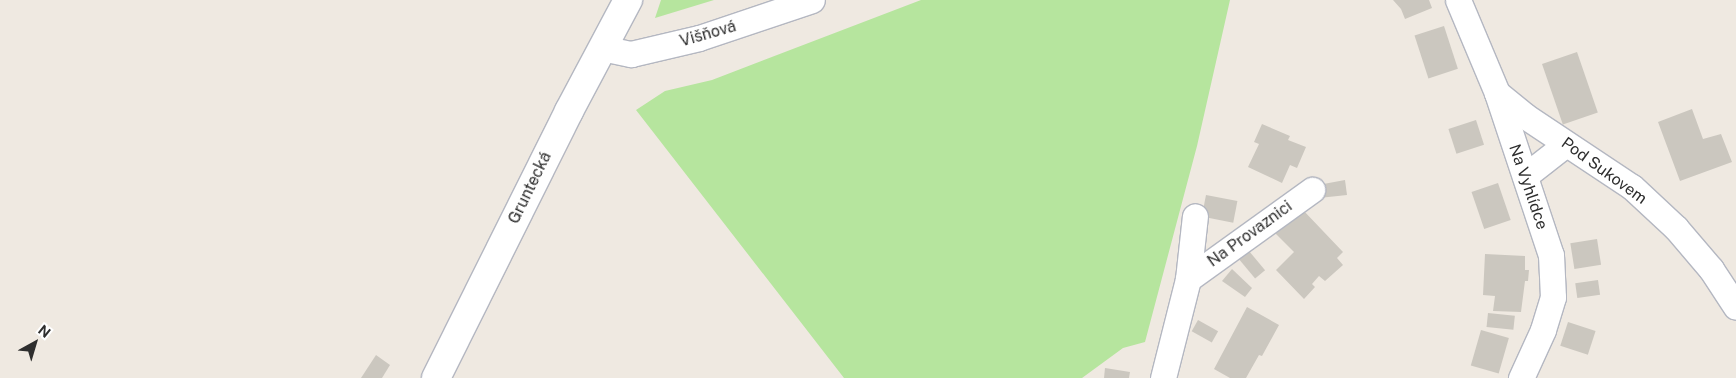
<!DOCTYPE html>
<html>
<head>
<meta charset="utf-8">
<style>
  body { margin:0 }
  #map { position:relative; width:1736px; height:378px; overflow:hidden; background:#efe9e1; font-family:"Public Sans",sans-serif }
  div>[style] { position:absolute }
  .green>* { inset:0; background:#b6e59e }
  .building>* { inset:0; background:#cbc7bf; transform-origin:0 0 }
  .roads { filter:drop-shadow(1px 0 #b4b7c1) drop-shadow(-1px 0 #b4b7c1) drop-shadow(0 1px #b4b7c1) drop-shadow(0 -1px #b4b7c1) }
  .minor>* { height:25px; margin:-12.5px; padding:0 12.5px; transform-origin:12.5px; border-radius:12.5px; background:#fff }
  .tertiary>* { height:28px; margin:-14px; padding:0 14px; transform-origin:14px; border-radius:14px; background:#fff }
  span { translate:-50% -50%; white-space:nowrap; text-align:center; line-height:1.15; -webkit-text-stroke:5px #fff; paint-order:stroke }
  .street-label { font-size:16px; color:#2e2e2e }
  .north { position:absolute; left:10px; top:318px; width:50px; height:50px; -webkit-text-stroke:4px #fff; paint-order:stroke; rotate:39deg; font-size:14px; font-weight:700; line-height:20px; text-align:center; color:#2e2e2e }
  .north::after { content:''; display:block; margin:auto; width:18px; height:22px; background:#2e2e2e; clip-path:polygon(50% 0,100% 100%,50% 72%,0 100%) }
</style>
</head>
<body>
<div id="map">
  <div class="green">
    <div style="clip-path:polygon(661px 0,714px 0,655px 18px)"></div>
    <div style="clip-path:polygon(921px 0,1230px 0,1197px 146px,1145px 342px,1123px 348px,1082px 378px,844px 378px,636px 110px,665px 91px,712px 80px)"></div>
  </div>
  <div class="building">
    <div style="clip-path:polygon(1393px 0,1429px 0,1432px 8px,1405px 19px,1401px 9px)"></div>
    <div style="left:1444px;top:26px;width:45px;height:31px;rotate:72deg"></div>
    <div style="left:1577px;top:52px;width:64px;height:37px;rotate:71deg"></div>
    <div style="clip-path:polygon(1692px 109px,1703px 139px,1721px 134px,1732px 162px,1680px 181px,1658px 122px)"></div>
    <div style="left:1476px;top:120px;width:26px;height:29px;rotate:72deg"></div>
    <div style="clip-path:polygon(1262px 124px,1290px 136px,1288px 140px,1306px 147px,1297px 168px,1290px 165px,1282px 183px,1248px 167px,1259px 144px,1254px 142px)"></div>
    <div style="clip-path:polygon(1345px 180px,1347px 195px,1319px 198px,1318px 185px)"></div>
    <div style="left:1498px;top:183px;width:39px;height:28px;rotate:71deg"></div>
    <div style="left:1206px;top:195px;width:32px;height:22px;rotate:11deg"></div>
    <div style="clip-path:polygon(1302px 209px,1343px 252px,1337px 258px,1343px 265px,1325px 281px,1319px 276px,1312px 284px,1315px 287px,1304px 299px,1276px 270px,1294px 252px,1273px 231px)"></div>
    <div style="left:1597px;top:239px;width:26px;height:27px;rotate:81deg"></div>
    <div style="left:1249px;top:251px;width:25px;height:13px;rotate:50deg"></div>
    <div style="clip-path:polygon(1485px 254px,1525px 256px,1525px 270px,1529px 270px,1528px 281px,1525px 281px,1521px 312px,1493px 311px,1495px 296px,1483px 295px)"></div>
    <div style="clip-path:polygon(1232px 269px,1252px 288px,1245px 297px,1222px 281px)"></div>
    <div style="left:1598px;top:280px;width:15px;height:23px;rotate:82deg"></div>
    <div style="clip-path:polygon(1247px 307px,1279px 325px,1262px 356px,1259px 355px,1246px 378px,1230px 378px,1214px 369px)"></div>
    <div style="left:1488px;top:313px;width:27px;height:14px;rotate:6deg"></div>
    <div style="left:1198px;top:320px;width:23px;height:13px;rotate:29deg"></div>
    <div style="left:1568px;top:322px;width:29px;height:25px;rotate:18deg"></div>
    <div style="left:1481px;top:330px;width:29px;height:37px;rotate:16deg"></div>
    <div style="clip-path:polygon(376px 355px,390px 365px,382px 378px,361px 378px)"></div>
    <div style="clip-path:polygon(1105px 368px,1130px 372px,1129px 378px,1104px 378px)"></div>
  </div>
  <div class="roads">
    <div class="minor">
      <div style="left:1458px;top:0;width:101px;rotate:67.2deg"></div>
      <div style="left:1497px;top:93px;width:171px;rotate:71.6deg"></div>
      <div style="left:1551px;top:255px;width:42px;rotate:87.3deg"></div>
      <div style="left:1553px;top:297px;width:34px;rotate:107deg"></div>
      <div style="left:1543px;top:330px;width:53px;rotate:114.6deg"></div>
      <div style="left:602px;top:48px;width:30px;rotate:12deg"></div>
      <div style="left:631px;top:54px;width:70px;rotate:-13.2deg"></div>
      <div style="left:699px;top:38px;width:119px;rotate:-18.6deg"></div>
      <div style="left:1497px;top:93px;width:36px;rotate:39deg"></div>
      <div style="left:1525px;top:116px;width:128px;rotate:33.6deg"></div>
      <div style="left:1632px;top:187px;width:60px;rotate:43deg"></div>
      <div style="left:1676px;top:228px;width:54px;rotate:49.5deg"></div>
      <div style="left:1711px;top:269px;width:45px;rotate:56.7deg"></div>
      <div style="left:1525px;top:176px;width:52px;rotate:-38deg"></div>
      <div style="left:1188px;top:279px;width:153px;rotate:-35.7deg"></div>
      <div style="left:1163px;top:378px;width:102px;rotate:-75.8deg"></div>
      <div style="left:1188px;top:279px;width:63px;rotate:-83.7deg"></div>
    </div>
    <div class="tertiary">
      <div style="left:436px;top:378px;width:298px;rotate:-63.5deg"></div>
      <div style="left:569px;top:111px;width:126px;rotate:-62deg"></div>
    </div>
  </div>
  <div class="street-label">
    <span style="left:708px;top:34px;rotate:-16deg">Višňová</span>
    <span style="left:1604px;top:171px;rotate:36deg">Pod Sukovem</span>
    <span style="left:1528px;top:187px;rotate:71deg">Na Vyhlídce</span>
    <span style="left:530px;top:188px;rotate:-64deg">Gruntecká</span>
    <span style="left:1250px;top:234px;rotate:-36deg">Na Provaznici</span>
  </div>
  <div class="north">N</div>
</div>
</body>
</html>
